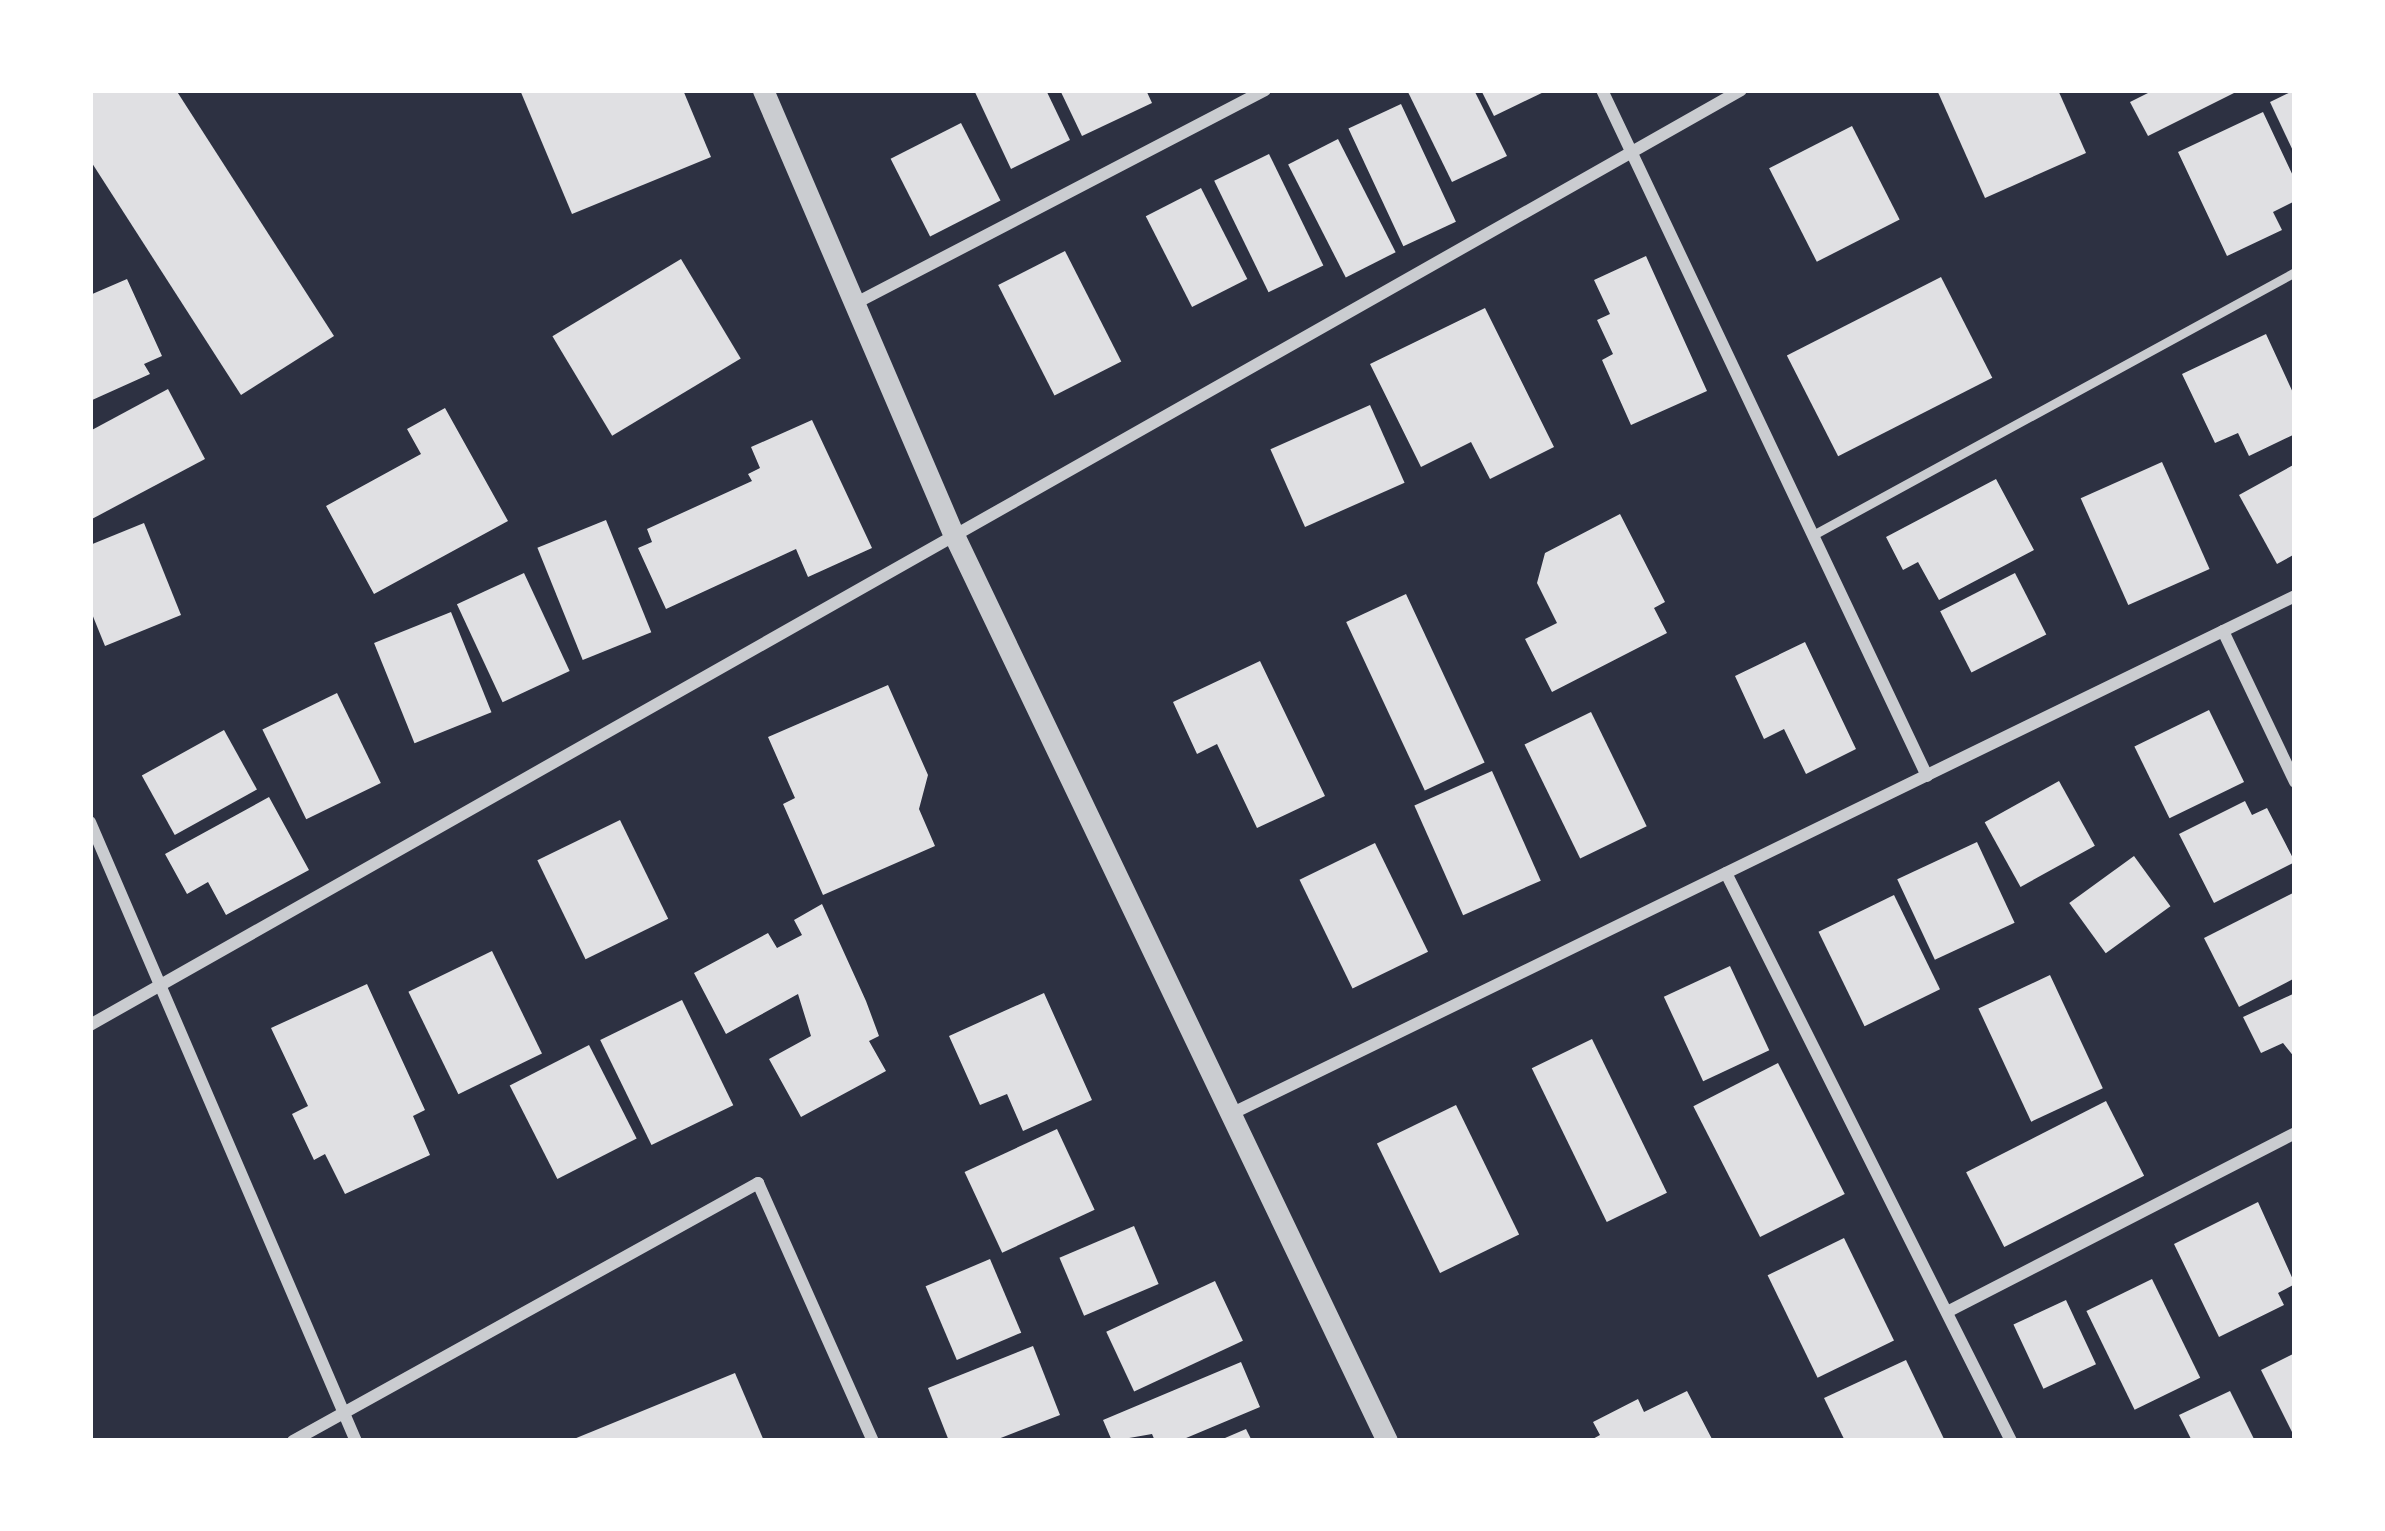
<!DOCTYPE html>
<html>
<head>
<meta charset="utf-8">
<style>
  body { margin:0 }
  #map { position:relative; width:2385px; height:1531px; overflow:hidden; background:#2d3142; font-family:"PT Sans Narrow",sans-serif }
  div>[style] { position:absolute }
  .building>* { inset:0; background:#e0e0e3; transform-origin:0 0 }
  .service>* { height:9px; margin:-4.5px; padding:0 4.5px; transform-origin:4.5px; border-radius:4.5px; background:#caccd0 }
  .minor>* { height:12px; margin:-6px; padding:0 6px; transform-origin:6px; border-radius:6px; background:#caccd0 }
  .tertiary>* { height:21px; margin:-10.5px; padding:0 10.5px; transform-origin:10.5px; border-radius:10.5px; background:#caccd0 }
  span { translate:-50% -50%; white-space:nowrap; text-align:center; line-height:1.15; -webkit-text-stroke:10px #fff; paint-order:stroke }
  .frame { position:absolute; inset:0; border:93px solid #fff; pointer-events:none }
</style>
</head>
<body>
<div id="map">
  <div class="building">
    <div style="clip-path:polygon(90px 90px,176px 90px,334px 336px,241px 395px,90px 160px)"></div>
    <div style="clip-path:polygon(520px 90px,683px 90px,711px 157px,572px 214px)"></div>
    <div style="clip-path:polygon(974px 90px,1046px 90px,1070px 140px,1011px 169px)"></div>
    <div style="clip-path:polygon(1060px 90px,1146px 90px,1152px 103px,1082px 136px)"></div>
    <div style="clip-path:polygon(1407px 90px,1474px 90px,1507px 156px,1452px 182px)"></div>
    <div style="clip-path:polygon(1481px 90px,1548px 90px,1494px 116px)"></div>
    <div style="clip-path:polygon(1937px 90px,2058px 90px,2086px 153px,1985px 198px)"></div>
    <div style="clip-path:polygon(2154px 90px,2240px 90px,2148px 136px,2130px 102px)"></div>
    <div style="clip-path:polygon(2295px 90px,2295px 155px,2270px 102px)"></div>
    <div style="left:1401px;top:104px;width:130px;height:58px;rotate:65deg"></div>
    <div style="clip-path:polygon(2263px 112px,2295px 180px,2295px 201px,2273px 212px,2282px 230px,2227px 256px,2178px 152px)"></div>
    <div style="left:961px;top:123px;width:87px;height:79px;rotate:63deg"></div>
    <div style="left:1852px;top:126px;width:105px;height:93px;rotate:63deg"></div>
    <div style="left:1338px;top:139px;width:127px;height:56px;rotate:63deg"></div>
    <div style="left:1269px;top:154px;width:124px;height:61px;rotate:64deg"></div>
    <div style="left:1201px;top:188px;width:102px;height:62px;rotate:63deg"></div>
    <div style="left:1065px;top:251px;width:124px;height:75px;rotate:63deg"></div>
    <div style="clip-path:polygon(1646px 256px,1707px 391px,1631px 425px,1602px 360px,1613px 354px,1597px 320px,1610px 314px,1594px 280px)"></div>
    <div style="left:681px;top:259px;width:116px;height:150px;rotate:59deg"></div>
    <div style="left:1941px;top:277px;width:113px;height:173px;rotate:63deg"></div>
    <div style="clip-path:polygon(127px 279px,162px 356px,144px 364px,150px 374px,90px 401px,90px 295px)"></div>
    <div style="clip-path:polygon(1485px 308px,1554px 447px,1490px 479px,1471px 442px,1421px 467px,1370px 364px)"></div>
    <div style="clip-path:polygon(2266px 334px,2295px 397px,2295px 434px,2249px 456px,2238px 433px,2215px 443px,2182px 374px)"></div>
    <div style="clip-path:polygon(168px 389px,205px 459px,90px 520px,90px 431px)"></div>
    <div style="left:1370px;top:405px;width:85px;height:109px;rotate:66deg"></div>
    <div style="clip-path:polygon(445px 408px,508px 521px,374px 594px,326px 506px,421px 454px,407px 429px)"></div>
    <div style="clip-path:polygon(812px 420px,872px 548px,808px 577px,796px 549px,666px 609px,638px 548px,652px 542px,647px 529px,752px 481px,748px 474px,760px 468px,751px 447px)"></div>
    <div style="left:2162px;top:462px;width:117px;height:89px;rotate:66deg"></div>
    <div style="clip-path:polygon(2295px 464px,2295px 554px,2277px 564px,2239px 495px)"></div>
    <div style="clip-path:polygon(1996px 479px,2034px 550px,1939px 600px,1918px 562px,1903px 570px,1886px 537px)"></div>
    <div style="clip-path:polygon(1620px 514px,1665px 602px,1654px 608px,1667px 633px,1552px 692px,1525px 639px,1557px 623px,1537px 583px,1545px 553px)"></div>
    <div style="left:606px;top:520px;width:121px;height:74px;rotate:68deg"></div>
    <div style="clip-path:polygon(144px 523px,181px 615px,105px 646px,90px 609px,90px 545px)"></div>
    <div style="left:524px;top:573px;width:108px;height:74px;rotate:65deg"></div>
    <div style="left:2015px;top:573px;width:69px;height:84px;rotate:63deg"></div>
    <div style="left:1406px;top:594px;width:186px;height:66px;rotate:65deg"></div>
    <div style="left:451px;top:612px;width:108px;height:83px;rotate:68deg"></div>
    <div style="clip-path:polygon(1805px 642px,1856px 749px,1806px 774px,1784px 729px,1764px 739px,1735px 676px)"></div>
    <div style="clip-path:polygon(1260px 661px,1325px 796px,1257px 828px,1217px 744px,1197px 754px,1173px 702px)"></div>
    <div style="clip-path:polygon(888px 685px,928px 775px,919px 809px,935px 846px,823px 895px,783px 804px,795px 798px,768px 737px)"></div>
    <div style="left:337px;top:693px;width:100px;height:83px;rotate:64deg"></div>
    <div style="left:2209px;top:710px;width:80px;height:83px;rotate:64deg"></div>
    <div style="left:1591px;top:712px;width:127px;height:74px;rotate:64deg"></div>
    <div style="left:224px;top:730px;width:68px;height:94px;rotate:61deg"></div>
    <div style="left:1492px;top:771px;width:120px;height:85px;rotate:66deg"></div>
    <div style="left:2059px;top:781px;width:74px;height:85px;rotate:61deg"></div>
    <div style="clip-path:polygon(269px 797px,309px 870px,226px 915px,208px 882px,187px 894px,165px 854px)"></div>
    <div style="clip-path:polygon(2245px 801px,2252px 815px,2267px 808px,2295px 862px,2214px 903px,2179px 834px)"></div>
    <div style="left:620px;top:820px;width:110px;height:92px;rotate:64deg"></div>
    <div style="left:1977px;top:842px;width:89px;height:88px;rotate:65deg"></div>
    <div style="left:1375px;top:843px;width:121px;height:84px;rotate:64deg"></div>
    <div style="left:2134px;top:856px;width:62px;height:80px;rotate:54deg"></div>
    <div style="clip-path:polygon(2295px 892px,2295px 978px,2239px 1007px,2204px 938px)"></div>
    <div style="left:1894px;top:895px;width:105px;height:84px;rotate:64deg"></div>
    <div style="clip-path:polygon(822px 904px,866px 1001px,879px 1036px,869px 1041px,886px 1071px,801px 1117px,769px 1059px,811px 1036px,798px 994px,726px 1034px,694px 973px,768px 933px,777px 948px,802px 935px,794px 920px)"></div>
    <div style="left:492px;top:951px;width:114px;height:93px;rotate:64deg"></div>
    <div style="left:1730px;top:966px;width:93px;height:73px;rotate:65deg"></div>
    <div style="left:2050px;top:975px;width:125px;height:79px;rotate:65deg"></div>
    <div style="clip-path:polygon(367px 984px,425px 1110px,413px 1116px,430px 1155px,345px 1194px,325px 1154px,314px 1160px,292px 1114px,308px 1106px,271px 1028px)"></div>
    <div style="clip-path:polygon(1044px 993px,1092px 1100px,1023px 1131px,1007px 1094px,980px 1105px,949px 1036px)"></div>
    <div style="clip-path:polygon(2295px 993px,2295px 1058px,2283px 1043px,2261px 1053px,2243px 1017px)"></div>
    <div style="left:682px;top:1000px;width:117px;height:91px;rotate:64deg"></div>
    <div style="left:1592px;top:1039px;width:171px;height:67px;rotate:64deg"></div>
    <div style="left:589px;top:1045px;width:105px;height:89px;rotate:63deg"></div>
    <div style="left:1778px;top:1063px;width:147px;height:95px;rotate:63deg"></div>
    <div style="left:2106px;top:1101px;width:84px;height:157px;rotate:63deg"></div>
    <div style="left:1456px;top:1105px;width:144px;height:88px;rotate:64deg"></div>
    <div style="left:1057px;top:1129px;width:89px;height:102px;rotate:65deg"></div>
    <div style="clip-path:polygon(2258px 1202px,2295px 1284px,2278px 1293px,2284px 1305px,2219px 1337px,2174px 1244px)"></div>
    <div style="left:1134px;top:1226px;width:63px;height:81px;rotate:67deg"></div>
    <div style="left:1844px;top:1238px;width:114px;height:85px;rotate:64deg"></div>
    <div style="left:990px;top:1259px;width:80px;height:70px;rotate:67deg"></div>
    <div style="left:2152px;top:1279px;width:110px;height:73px;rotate:64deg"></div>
    <div style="left:1215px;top:1281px;width:66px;height:120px;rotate:65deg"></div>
    <div style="left:2066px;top:1300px;width:71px;height:58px;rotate:65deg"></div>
    <div style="clip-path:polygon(1033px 1346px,1060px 1415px,993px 1441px,949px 1441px,928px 1388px)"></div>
    <div style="clip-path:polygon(2295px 1353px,2295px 1438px,2261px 1370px)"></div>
    <div style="clip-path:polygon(1906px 1360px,1945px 1441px,1845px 1441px,1824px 1398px)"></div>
    <div style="clip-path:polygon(1241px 1362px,1260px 1407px,1179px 1441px,1155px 1441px,1152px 1434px,1112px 1441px,1103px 1420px)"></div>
    <div style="clip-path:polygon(735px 1373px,764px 1441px,569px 1441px)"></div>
    <div style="clip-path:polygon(1687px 1391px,1713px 1441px,1589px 1441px,1600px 1435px,1593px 1422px,1638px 1399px,1644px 1412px)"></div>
    <div style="clip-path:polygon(2230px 1391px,2255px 1441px,2192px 1441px,2179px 1415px)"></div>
    <div style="clip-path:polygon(1246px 1429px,1252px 1441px,1218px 1441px)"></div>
  </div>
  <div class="service">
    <div style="left:1813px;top:535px;width:549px;rotate:-28.62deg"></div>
  </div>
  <div class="minor">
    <div style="left:1602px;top:90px;width:759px;rotate:64.65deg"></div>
    <div style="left:856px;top:303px;width:461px;rotate:-27.5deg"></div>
    <div style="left:2223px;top:631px;width:167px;rotate:64.5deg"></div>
    <div style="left:90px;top:822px;width:674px;rotate:66.75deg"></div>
    <div style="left:1726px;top:873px;width:635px;rotate:63.35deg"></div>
    <div style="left:90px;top:1025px;width:1897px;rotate:-29.52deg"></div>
    <div style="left:1233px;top:1113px;width:1181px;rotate:-25.96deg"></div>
    <div style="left:1947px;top:1312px;width:391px;rotate:-27.2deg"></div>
    <div style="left:293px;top:1441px;width:532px;rotate:-29.02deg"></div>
    <div style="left:758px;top:1183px;width:282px;rotate:66deg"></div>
  </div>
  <div class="tertiary">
    <div style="left:763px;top:90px;width:482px;rotate:66.8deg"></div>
    <div style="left:953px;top:533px;width:1006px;rotate:64.45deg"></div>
  </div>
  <div class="frame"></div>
</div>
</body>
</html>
